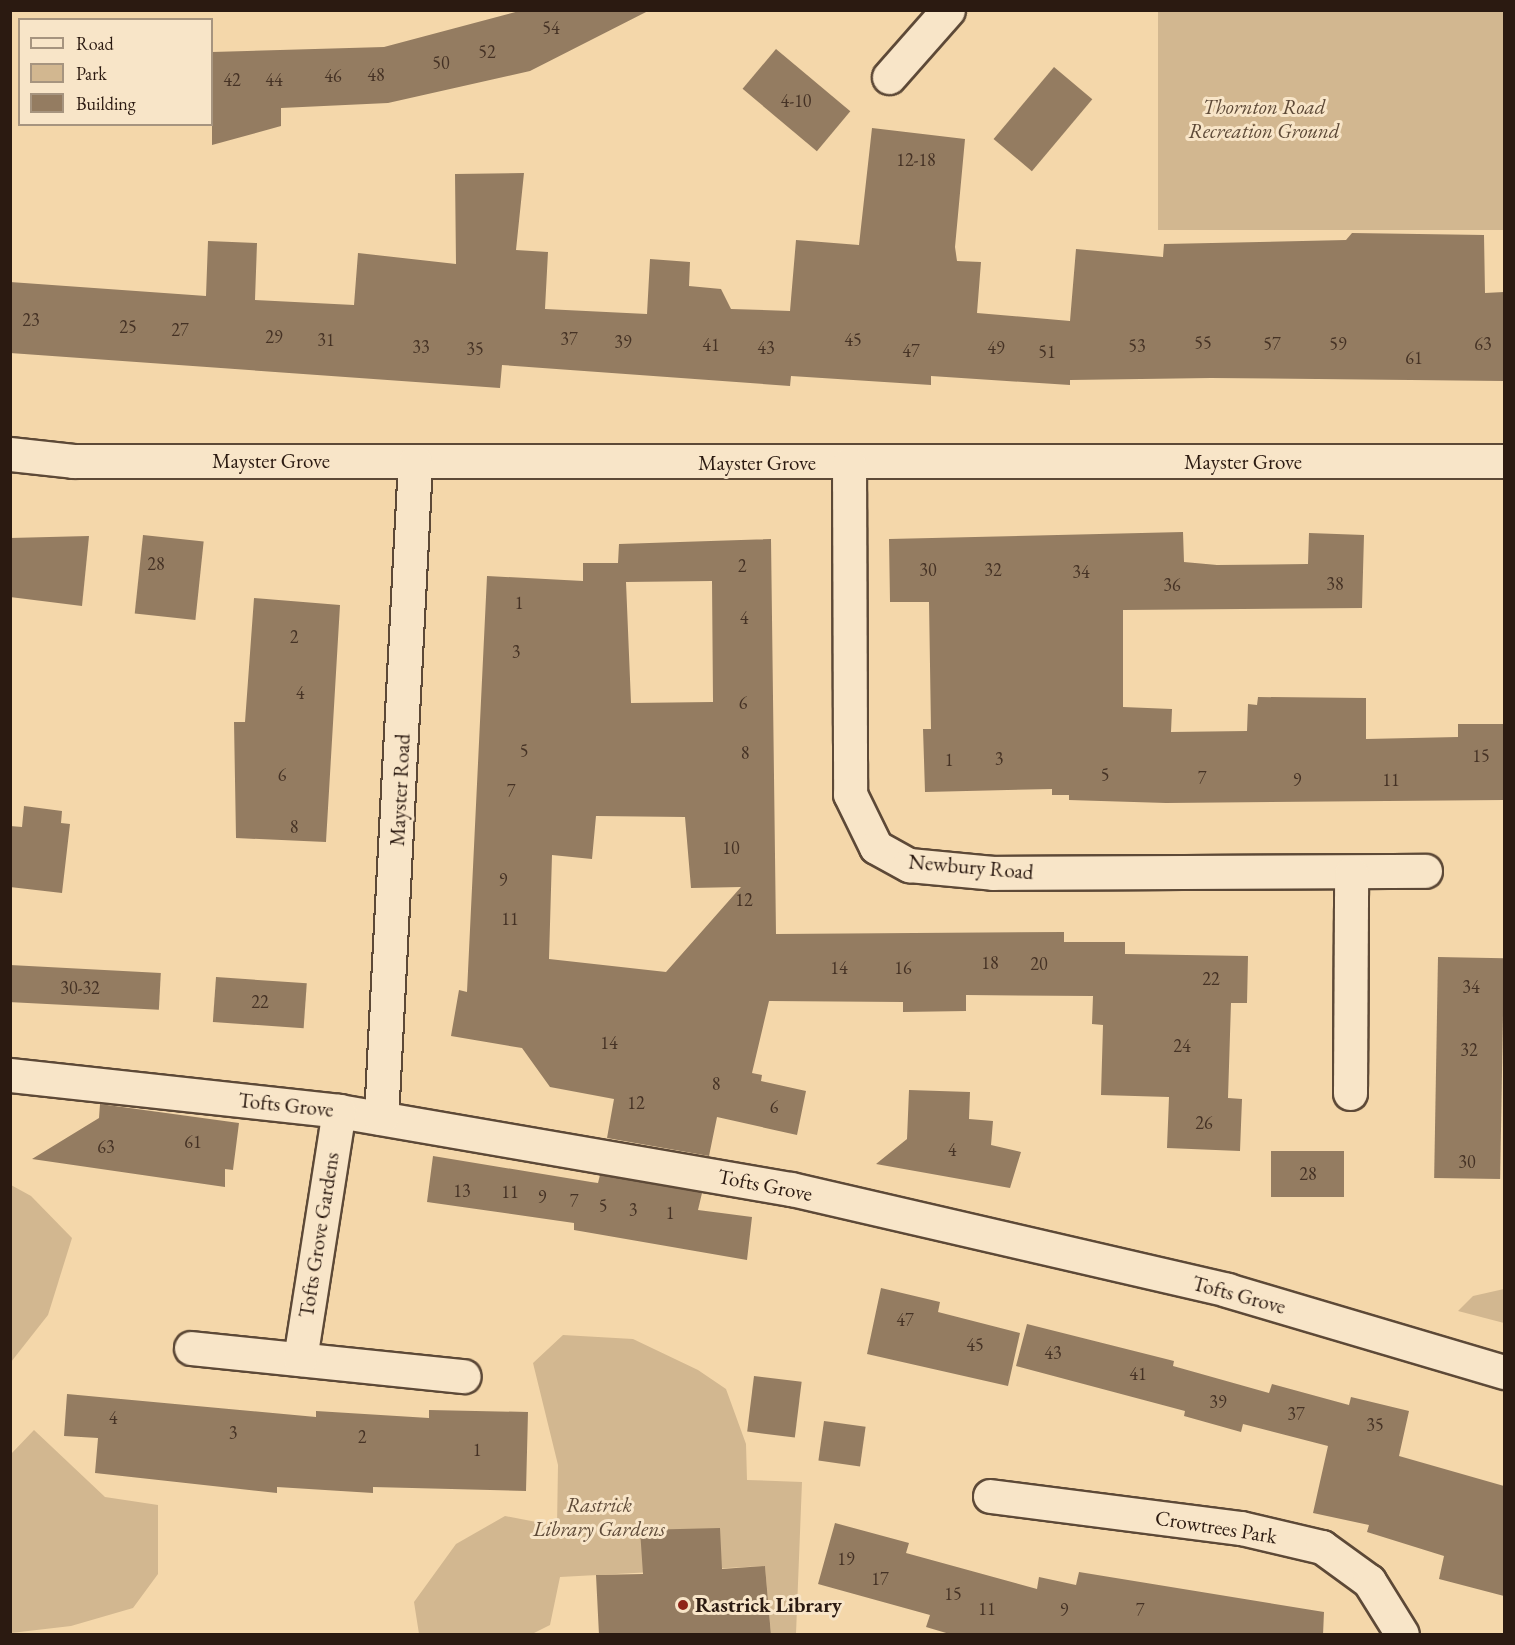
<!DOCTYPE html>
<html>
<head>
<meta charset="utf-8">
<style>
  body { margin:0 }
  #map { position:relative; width:1515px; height:1645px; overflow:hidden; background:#f4d7aa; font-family:"EB Garamond",serif }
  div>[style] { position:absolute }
  .green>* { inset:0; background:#d2b790; transform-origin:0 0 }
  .building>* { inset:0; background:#947c61; transform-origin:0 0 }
  .roads { filter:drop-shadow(2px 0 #5d4937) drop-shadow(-2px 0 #5d4937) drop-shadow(0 2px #5d4937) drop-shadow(0 -2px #5d4937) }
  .minor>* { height:33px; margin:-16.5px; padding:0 16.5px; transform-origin:16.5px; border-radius:16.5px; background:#f8e5c8 }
  .dots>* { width:16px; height:16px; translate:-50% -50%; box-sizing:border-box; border:3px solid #f8e5c8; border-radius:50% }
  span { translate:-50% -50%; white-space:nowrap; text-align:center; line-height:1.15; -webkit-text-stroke:6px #f8e5c8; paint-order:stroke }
  .number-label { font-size:18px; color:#453225 }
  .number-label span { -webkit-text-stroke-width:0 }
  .park-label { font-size:21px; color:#5d4937; font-style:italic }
  .street-label { font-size:21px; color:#2b1a11 }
  .poi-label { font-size:21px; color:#2b1a11; font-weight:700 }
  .left { translate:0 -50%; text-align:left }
  .frame { position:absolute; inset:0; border:12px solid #2b1a11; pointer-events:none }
  .legend { position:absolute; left:18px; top:18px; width:195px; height:108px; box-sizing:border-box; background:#f8e5c8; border:2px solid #a6947f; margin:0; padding:8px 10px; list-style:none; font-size:18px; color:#2b1a11 }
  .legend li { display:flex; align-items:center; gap:12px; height:30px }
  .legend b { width:30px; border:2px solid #a6947f }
</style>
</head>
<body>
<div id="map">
  <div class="green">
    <div style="left:1158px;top:11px;width:346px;height:219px"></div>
    <div style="clip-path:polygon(11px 1185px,31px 1196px,72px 1238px,48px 1315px,11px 1362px)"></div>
    <div style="clip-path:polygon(1504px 1289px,1504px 1323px,1458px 1311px,1473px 1296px)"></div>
    <div style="clip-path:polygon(563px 1335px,633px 1339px,698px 1370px,726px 1389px,746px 1444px,747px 1480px,802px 1482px,796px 1634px,771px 1634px,765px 1566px,560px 1577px,550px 1625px,532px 1634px,419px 1634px,414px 1602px,456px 1544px,505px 1516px,557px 1526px,558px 1465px,533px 1363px)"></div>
    <div style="clip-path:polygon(34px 1430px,105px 1497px,158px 1505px,158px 1574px,133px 1608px,71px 1626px,11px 1633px,11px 1454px)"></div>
  </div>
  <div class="building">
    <div style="clip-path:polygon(523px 10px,650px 10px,530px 71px,388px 103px,281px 108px,281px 126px,212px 145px,212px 52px,384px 47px)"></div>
    <div style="left:776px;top:49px;width:97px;height:52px;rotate:40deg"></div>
    <div style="left:1054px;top:67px;width:50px;height:94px;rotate:40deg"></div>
    <div style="clip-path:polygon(872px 128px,965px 139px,955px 247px,957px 261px,981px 262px,977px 313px,1070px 321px,1076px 249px,1163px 257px,1164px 244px,1346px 240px,1352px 233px,1484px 235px,1485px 293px,1504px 292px,1504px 381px,1211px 378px,1070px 380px,1070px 385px,931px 376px,931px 385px,791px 376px,790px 386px,502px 365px,500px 388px,10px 353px,10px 282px,206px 296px,208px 241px,257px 243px,255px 300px,354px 305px,358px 253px,456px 264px,455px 174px,524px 173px,516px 250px,548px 252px,545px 309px,647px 314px,650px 259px,690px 262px,689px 286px,721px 289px,731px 309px,790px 311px,796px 240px,859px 245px)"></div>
    <div style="clip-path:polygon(1183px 532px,1184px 562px,1217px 565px,1308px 564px,1309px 533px,1364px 535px,1362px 608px,1123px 610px,1123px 707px,1172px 709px,1171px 732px,1247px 731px,1248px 704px,1257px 705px,1258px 697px,1366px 698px,1366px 739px,1458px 737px,1458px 724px,1504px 724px,1504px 800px,1166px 803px,1069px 800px,1069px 795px,1052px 795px,1052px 789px,925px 792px,923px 729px,931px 729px,929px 602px,890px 602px,889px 539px)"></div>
    <div style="left:143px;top:535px;width:61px;height:79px;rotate:6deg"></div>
    <div style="clip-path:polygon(89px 536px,82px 606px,10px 597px,10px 538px)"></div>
    <div style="clip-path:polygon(evenodd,771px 539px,776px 934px,1064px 932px,1064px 942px,1125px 942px,1125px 954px,1248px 956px,1247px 1003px,1231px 1003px,1228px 1098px,1242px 1099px,1240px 1151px,1167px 1148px,1169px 1097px,1101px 1095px,1103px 1025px,1092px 1024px,1093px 996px,966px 995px,966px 1011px,903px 1012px,903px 1002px,769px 1001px,752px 1073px,762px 1075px,761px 1081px,806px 1091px,797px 1135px,717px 1117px,709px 1156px,607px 1138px,614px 1099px,550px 1087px,522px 1048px,451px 1036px,459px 990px,467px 992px,487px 576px,583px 581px,583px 563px,618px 563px,619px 544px,771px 539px,712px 581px,713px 702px,631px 703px,626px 582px,712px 581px,771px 539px,596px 816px,685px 817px,691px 888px,741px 887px,666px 972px,549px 959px,552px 855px,592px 859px,596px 816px)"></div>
    <div style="clip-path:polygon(254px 598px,340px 605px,326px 842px,236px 838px,234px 722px,245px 722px)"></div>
    <div style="clip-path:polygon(24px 806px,62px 811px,61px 823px,70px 824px,62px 893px,10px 887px,10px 826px,22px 827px)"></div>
    <div style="left:1438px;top:957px;width:66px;height:221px;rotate:1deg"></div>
    <div style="left:10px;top:965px;width:151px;height:37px;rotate:3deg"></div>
    <div style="left:216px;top:977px;width:91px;height:45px;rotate:4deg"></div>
    <div style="clip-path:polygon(909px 1090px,970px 1092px,969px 1119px,993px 1121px,991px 1145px,1021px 1152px,1010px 1188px,876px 1164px,907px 1139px)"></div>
    <div style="clip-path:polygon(100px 1104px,239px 1123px,233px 1170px,225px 1169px,225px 1187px,32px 1159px,99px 1118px)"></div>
    <div style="left:1271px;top:1151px;width:73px;height:46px"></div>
    <div style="clip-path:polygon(433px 1156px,591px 1182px,598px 1183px,600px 1175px,702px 1193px,698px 1210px,752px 1217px,747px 1260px,574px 1230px,574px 1223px,427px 1202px)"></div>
    <div style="clip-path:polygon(881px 1288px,940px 1302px,938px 1312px,1020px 1333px,1008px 1386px,867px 1354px)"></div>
    <div style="clip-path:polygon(1027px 1324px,1174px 1361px,1173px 1366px,1269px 1393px,1272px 1384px,1349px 1405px,1351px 1397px,1409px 1411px,1399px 1456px,1504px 1486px,1504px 1596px,1439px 1579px,1444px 1556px,1367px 1532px,1369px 1525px,1313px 1513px,1328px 1446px,1243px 1424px,1241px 1432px,1184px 1416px,1185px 1411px,1016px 1366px)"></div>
    <div style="left:754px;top:1376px;width:48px;height:56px;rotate:7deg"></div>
    <div style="clip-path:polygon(67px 1394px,316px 1417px,316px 1411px,429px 1418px,429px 1410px,528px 1412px,526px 1491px,373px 1487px,373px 1493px,277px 1487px,277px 1493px,95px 1473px,98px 1438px,64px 1436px)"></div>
    <div style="left:824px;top:1421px;width:42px;height:40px;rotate:8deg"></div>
    <div style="clip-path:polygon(835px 1523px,909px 1543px,906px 1553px,1037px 1589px,1039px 1577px,1076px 1585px,1079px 1572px,1324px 1612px,1323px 1635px,953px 1635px,926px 1627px,930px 1615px,818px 1584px)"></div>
    <div style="clip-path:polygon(720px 1528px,722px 1569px,765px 1566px,771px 1635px,599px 1635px,596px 1575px,643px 1574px,640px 1530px)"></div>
  </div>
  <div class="roads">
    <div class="minor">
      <div style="left:889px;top:77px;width:89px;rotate:-48.6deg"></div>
      <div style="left:10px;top:454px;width:63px;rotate:6.3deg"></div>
      <div style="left:73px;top:461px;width:1431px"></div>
      <div style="left:849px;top:464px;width:330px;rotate:89.8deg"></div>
      <div style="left:850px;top:794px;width:59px;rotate:63.9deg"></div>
      <div style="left:876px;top:847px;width:38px;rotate:29deg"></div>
      <div style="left:909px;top:865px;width:84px;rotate:5.4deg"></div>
      <div style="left:993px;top:873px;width:432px;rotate:-0.3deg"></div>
      <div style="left:10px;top:1075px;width:331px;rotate:6.2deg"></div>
      <div style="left:339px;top:1111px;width:459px;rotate:9.8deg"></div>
      <div style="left:791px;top:1189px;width:448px;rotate:13deg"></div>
      <div style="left:1227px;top:1290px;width:289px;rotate:16.5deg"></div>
      <div style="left:1350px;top:1093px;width:220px;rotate:-89.7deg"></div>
      <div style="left:381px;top:1118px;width:657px;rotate:-87.03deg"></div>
      <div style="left:191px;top:1348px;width:274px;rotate:5.9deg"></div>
      <div style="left:300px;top:1359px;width:251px;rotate:-81.1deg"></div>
      <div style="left:990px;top:1496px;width:253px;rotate:7.3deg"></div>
      <div style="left:1241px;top:1528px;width:83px;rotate:13.2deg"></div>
      <div style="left:1322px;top:1547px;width:58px;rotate:35.9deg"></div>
      <div style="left:1369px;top:1581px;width:62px;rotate:58.1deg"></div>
    </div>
  </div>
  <div class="dots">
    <div style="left:683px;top:1605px;background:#8f2418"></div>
  </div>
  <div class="number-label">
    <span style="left:551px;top:28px">54</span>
    <span style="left:487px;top:52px">52</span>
    <span style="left:441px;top:63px">50</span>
    <span style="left:376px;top:75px">48</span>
    <span style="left:333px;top:76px">46</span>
    <span style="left:232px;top:80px">42</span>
    <span style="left:274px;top:80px">44</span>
    <span style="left:796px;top:101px">4-10</span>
    <span style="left:916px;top:160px">12-18</span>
    <span style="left:31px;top:320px">23</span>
    <span style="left:128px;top:327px">25</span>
    <span style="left:180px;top:330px">27</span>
    <span style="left:274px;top:337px">29</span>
    <span style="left:569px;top:339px">37</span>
    <span style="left:326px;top:340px">31</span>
    <span style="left:853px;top:340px">45</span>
    <span style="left:623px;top:342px">39</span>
    <span style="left:1203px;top:343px">55</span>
    <span style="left:1272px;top:344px">57</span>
    <span style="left:1338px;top:344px">59</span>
    <span style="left:1483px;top:344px">63</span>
    <span style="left:711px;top:345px">41</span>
    <span style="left:1137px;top:346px">53</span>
    <span style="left:421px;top:347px">33</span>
    <span style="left:766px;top:348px">43</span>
    <span style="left:996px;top:348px">49</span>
    <span style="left:475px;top:349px">35</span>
    <span style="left:911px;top:351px">47</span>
    <span style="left:1047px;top:352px">51</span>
    <span style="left:1414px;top:358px">61</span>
    <span style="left:156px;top:564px">28</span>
    <span style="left:742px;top:566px">2</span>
    <span style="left:928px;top:570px">30</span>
    <span style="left:993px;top:570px">32</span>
    <span style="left:1081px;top:572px">34</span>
    <span style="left:1335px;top:584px">38</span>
    <span style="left:1172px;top:585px">36</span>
    <span style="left:519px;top:603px">1</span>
    <span style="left:744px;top:618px">4</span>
    <span style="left:294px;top:637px">2</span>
    <span style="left:516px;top:652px">3</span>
    <span style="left:300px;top:693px">4</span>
    <span style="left:743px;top:703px">6</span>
    <span style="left:524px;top:751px">5</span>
    <span style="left:745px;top:753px">8</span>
    <span style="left:1481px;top:756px">15</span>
    <span style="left:999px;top:759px">3</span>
    <span style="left:949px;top:760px">1</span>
    <span style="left:282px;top:775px">6</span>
    <span style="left:1105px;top:775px">5</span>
    <span style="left:1202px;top:778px">7</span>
    <span style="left:1297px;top:780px">9</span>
    <span style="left:1391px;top:780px">11</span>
    <span style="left:511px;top:791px">7</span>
    <span style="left:294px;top:827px">8</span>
    <span style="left:731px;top:848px">10</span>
    <span style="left:503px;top:880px">9</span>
    <span style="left:744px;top:900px">12</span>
    <span style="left:510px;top:919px">11</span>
    <span style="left:990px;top:963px">18</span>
    <span style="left:1039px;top:964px">20</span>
    <span style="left:839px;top:968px">14</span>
    <span style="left:903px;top:968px">16</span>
    <span style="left:1211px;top:979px">22</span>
    <span style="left:1471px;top:987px">34</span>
    <span style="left:80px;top:988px">30-32</span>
    <span style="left:260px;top:1002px">22</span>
    <span style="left:609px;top:1043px">14</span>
    <span style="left:1182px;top:1046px">24</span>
    <span style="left:1469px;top:1050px">32</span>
    <span style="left:716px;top:1084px">8</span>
    <span style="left:636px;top:1103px">12</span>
    <span style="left:774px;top:1107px">6</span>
    <span style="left:1204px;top:1123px">26</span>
    <span style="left:193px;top:1142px">61</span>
    <span style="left:106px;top:1147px">63</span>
    <span style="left:952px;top:1150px">4</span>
    <span style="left:1467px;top:1162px">30</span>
    <span style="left:1308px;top:1174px">28</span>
    <span style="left:462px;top:1191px">13</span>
    <span style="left:510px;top:1192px">11</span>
    <span style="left:542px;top:1197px">9</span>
    <span style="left:574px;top:1201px">7</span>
    <span style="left:603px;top:1206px">5</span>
    <span style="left:633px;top:1210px">3</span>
    <span style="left:670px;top:1213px">1</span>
    <span style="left:905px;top:1320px">47</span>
    <span style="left:975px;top:1345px">45</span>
    <span style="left:1053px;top:1353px">43</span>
    <span style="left:1138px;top:1374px">41</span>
    <span style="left:1218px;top:1402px">39</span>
    <span style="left:1296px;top:1414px">37</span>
    <span style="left:113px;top:1418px">4</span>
    <span style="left:1375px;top:1425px">35</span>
    <span style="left:233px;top:1433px">3</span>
    <span style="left:362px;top:1437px">2</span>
    <span style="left:477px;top:1450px">1</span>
    <span style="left:846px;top:1559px">19</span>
    <span style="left:880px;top:1579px">17</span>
    <span style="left:953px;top:1594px">15</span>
    <span style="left:987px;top:1609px">11</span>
    <span style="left:1064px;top:1610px">9</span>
    <span style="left:1140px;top:1610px">7</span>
  </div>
  <div class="park-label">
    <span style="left:1264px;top:119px">Thornton Road<br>Recreation Ground</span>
    <span style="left:599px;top:1517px">Rastrick<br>Library Gardens</span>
  </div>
  <div class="street-label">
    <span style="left:271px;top:461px">Mayster Grove</span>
    <span style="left:1243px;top:462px">Mayster Grove</span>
    <span style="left:757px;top:463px">Mayster Grove</span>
    <span style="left:400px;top:790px;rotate:-87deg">Mayster Road</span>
    <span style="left:971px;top:867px;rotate:5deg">Newbury Road</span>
    <span style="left:286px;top:1105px;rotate:6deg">Tofts Grove</span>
    <span style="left:765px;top:1185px;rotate:11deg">Tofts Grove</span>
    <span style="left:319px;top:1235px;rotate:-81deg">Tofts Grove Gardens</span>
    <span style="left:1239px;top:1295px;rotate:15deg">Tofts Grove</span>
    <span style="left:1216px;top:1527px;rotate:9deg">Crowtrees Park</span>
  </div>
  <div class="poi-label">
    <span class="left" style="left:695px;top:1605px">Rastrick Library</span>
  </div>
  <div class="frame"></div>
  <ul class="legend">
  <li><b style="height:8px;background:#f8e5c8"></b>Road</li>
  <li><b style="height:16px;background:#d2b790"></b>Park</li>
  <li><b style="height:16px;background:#947c61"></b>Building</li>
  </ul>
</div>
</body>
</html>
